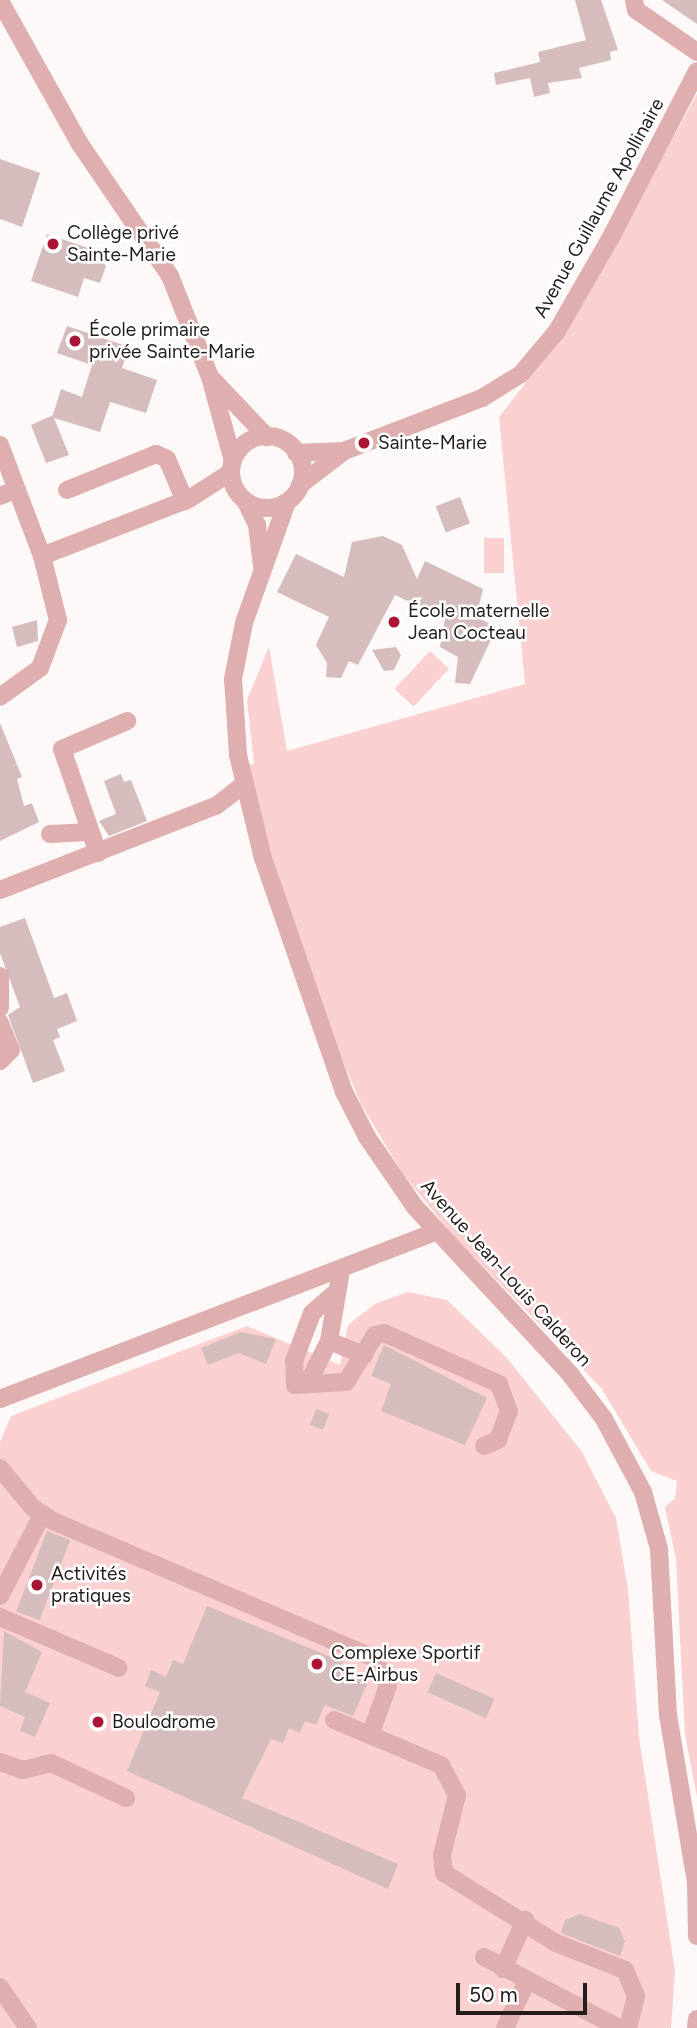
<!DOCTYPE html>
<html>
<head>
<meta charset="utf-8">
<style>
  body { margin:0 }
  #map { position:relative; width:697px; height:2028px; overflow:hidden; background:#fef9f9; font-family:Figtree,sans-serif }
  div>[style] { position:absolute }
  .green>* { inset:0; background:#fad0d1; transform-origin:0 0 }
  .building>* { inset:0; background:#d5bcbd; transform-origin:0 0 }
  .minor>* { height:18px; margin:-9px; padding:0 9px; transform-origin:9px; border-radius:9px; background:#dfaeaf }
  .minor>.ring { margin:-9px; padding:0; box-sizing:content-box; background:none; border:18px solid #dfaeaf; border-radius:50% }
  .dots>* { width:19px; height:19px; translate:-50% -50%; box-sizing:border-box; border:4px solid #fff; border-radius:50% }
  span { translate:-50% -50%; white-space:nowrap; text-align:center; line-height:1.15; -webkit-text-stroke:5px #fff; paint-order:stroke }
  .street-label { font-size:19px; color:#251c1c }
  .poi-label { font-size:19px; color:#251c1c }
  .left { translate:0 -50%; text-align:left }
  .scale { position:absolute; left:456px; top:1983px; width:131px; height:32px; box-sizing:border-box; border:4px solid #251c1c; border-top:0; padding-left:9px; font-size:21px; line-height:24px; white-space:nowrap; color:#251c1c; -webkit-text-stroke:5px #fff; paint-order:stroke }
</style>
</head>
<body>
<div id="map">
  <div class="green">
    <div style="clip-path:polygon(697px 94px,697px 1797px,685px 1734px,676px 1559px,665px 1507px,675px 1498px,677px 1481px,651px 1471px,602px 1389px,452px 1234px,403px 1174px,361px 1104px,324px 1016px,266px 838px,248px 765px,254px 764px,247px 700px,269px 647px,287px 751px,525px 684px,499px 417px,568px 329px)"></div>
    <div style="left:484px;top:538px;width:20px;height:35px"></div>
    <div style="left:430px;top:651px;width:26px;height:52px;rotate:43deg"></div>
    <div style="clip-path:polygon(408px 1292px,447px 1300px,506px 1357px,582px 1452px,616px 1518px,628px 1590px,639px 1737px,675px 1971px,671px 2028px,0 2028px,0 1442px,11px 1416px,247px 1326px,340px 1365px,348px 1325px,375px 1304px)"></div>
  </div>
  <div class="building">
    <div style="clip-path:polygon(575px 0,601px 0,618px 50px,610px 52px,611px 60px,579px 68px,582px 78px,548px 83px,550px 93px,534px 97px,530px 78px,496px 85px,494px 73px,540px 62px,538px 52px,586px 40px)"></div>
    <div style="clip-path:polygon(662px 0,697px 0,697px 24px)"></div>
    <div style="clip-path:polygon(0 159px,40px 173px,22px 227px,0 219px)"></div>
    <div style="clip-path:polygon(47px 234px,94px 250px,106px 266px,100px 283px,84px 278px,78px 297px,31px 281px)"></div>
    <div style="clip-path:polygon(67px 326px,129px 347px,122px 368px,157px 380px,146px 413px,110px 402px,100px 432px,54px 418px,69px 455px,46px 463px,31px 425px,53px 415px,61px 389px,82px 397px,92px 365px,57px 353px)"></div>
    <div style="left:460px;top:497px;width:28px;height:26px;rotate:69deg"></div>
    <div style="clip-path:polygon(383px 536px,402px 545px,417px 579px,425px 561px,483px 589px,476px 617px,497px 627px,470px 684px,455px 683px,458px 657px,440px 647px,445px 619px,395px 595px,358px 665px,349px 661px,341px 678px,326px 677px,327px 663px,316px 645px,329px 617px,277px 592px,296px 554px,344px 577px,352px 542px)"></div>
    <div style="clip-path:polygon(37px 620px,38px 641px,17px 647px,12px 627px)"></div>
    <div style="clip-path:polygon(396px 647px,401px 655px,394px 670px,384px 671px,372px 650px)"></div>
    <div style="clip-path:polygon(0 723px,22px 777px,17px 779px,24px 806px,32px 803px,39px 822px,0 841px)"></div>
    <div style="clip-path:polygon(121px 774px,124px 782px,131px 780px,147px 821px,109px 836px,99px 821px,116px 814px,104px 781px)"></div>
    <div style="clip-path:polygon(25px 918px,54px 998px,67px 993px,77px 1021px,57px 1029px,60px 1037px,53px 1040px,65px 1071px,33px 1083px,8px 1015px,20px 1007px,0 953px,0 927px)"></div>
    <div style="clip-path:polygon(241px 1332px,276px 1339px,266px 1364px,239px 1353px,208px 1365px,201px 1348px)"></div>
    <div style="clip-path:polygon(384px 1345px,487px 1398px,465px 1445px,381px 1411px,391px 1384px,371px 1376px)"></div>
    <div style="left:316px;top:1409px;width:14px;height:17px;rotate:21deg"></div>
    <div style="left:47px;top:1531px;width:25px;height:86px;rotate:21deg"></div>
    <div style="clip-path:polygon(207px 1606px,343px 1662px,339px 1670px,368px 1682px,353px 1716px,325px 1705px,316px 1725px,305px 1721px,300px 1733px,289px 1728px,283px 1743px,271px 1739px,242px 1798px,398px 1864px,388px 1889px,127px 1771px,160px 1692px,145px 1686px,151px 1670px,166px 1677px,173px 1660px,183px 1664px)"></div>
    <div style="clip-path:polygon(4px 1631px,42px 1652px,25px 1692px,50px 1703px,35px 1737px,20px 1731px,25px 1717px,0 1706px)"></div>
    <div style="left:436px;top:1673px;width:64px;height:21px;rotate:24deg"></div>
    <div style="clip-path:polygon(580px 1914px,619px 1928px,625px 1941px,620px 1956px,561px 1933px,565px 1920px)"></div>
  </div>
  <div class="minor">
    <div style="left:634px;top:0;width:10px;rotate:79deg"></div>
    <div style="left:636px;top:10px;width:74px;rotate:34.5deg"></div>
    <div style="left:0;top:1px;width:164px;rotate:60.8deg"></div>
    <div style="left:80px;top:144px;width:160px;rotate:55.7deg"></div>
    <div style="left:170px;top:276px;width:109px;rotate:68.4deg"></div>
    <div style="left:210px;top:377px;width:87px;rotate:74.7deg"></div>
    <div style="left:213px;top:380px;width:79px;rotate:46.5deg"></div>
    <div class="ring" style="left:231px;top:436px;width:54px;height:54px"></div>
    <div style="left:0;top:445px;width:119px;rotate:69.3deg"></div>
    <div style="left:42px;top:556px;width:66px;rotate:76deg"></div>
    <div style="left:58px;top:620px;width:51px;rotate:110.6deg"></div>
    <div style="left:40px;top:668px;width:49px;rotate:144.1deg"></div>
    <div style="left:296px;top:453px;width:48px;rotate:-2.4deg"></div>
    <div style="left:300px;top:485px;width:56px;rotate:-37.7deg"></div>
    <div style="left:344px;top:451px;width:148px;rotate:-21deg"></div>
    <div style="left:482px;top:398px;width:46px;rotate:-31.6deg"></div>
    <div style="left:521px;top:374px;width:56px;rotate:-50.1deg"></div>
    <div style="left:557px;top:331px;width:106px;rotate:-60.1deg"></div>
    <div style="left:610px;top:239px;width:189px;rotate:-62.6deg"></div>
    <div style="left:67px;top:490px;width:96px;rotate:-22deg"></div>
    <div style="left:156px;top:454px;width:12px;rotate:24deg"></div>
    <div style="left:167px;top:459px;width:46px;rotate:66.8deg"></div>
    <div style="left:0;top:496px;width:18px;rotate:-22deg"></div>
    <div style="left:246px;top:502px;width:25px;rotate:64deg"></div>
    <div style="left:257px;top:525px;width:41px;rotate:83deg"></div>
    <div style="left:287px;top:502px;width:128px;rotate:109.6deg"></div>
    <div style="left:244px;top:623px;width:57px;rotate:101.1deg"></div>
    <div style="left:233px;top:679px;width:76px;rotate:86.2deg"></div>
    <div style="left:238px;top:755px;width:106px;rotate:76.4deg"></div>
    <div style="left:263px;top:858px;width:248px;rotate:70.9deg"></div>
    <div style="left:344px;top:1092px;width:51px;rotate:62.9deg"></div>
    <div style="left:367px;top:1137px;width:85px;rotate:55.6deg"></div>
    <div style="left:415px;top:1207px;width:228px;rotate:47.1deg"></div>
    <div style="left:570px;top:1374px;width:56px;rotate:52.9deg"></div>
    <div style="left:604px;top:1419px;width:83px;rotate:61.9deg"></div>
    <div style="left:643px;top:1492px;width:59px;rotate:74.3deg"></div>
    <div style="left:659px;top:1549px;width:166px;rotate:86.9deg"></div>
    <div style="left:668px;top:1715px;width:170px;rotate:80.5deg"></div>
    <div style="left:696px;top:1883px;width:53px;rotate:88.9deg"></div>
    <div style="left:42px;top:556px;width:158px;rotate:-21.2deg"></div>
    <div style="left:189px;top:499px;width:50px;rotate:-32.7deg"></div>
    <div style="left:50px;top:834px;width:40px;rotate:-2.9deg"></div>
    <div style="left:98px;top:853px;width:110px;rotate:-109.1deg"></div>
    <div style="left:62px;top:749px;width:71px;rotate:-23.3deg"></div>
    <div style="left:0;top:890px;width:232px;rotate:-21.3deg"></div>
    <div style="left:216px;top:806px;width:36px;rotate:-38deg"></div>
    <div style="left:0;top:976px;width:32px;rotate:90deg"></div>
    <div style="left:0;top:1023px;width:29px;rotate:68deg"></div>
    <div style="left:11px;top:1050px;width:16px;rotate:135deg"></div>
    <div style="left:329px;top:1341px;width:38px;rotate:22deg"></div>
    <div style="left:295px;top:1385px;width:51px;rotate:-3.4deg"></div>
    <div style="left:346px;top:1382px;width:55px;rotate:-58.3deg"></div>
    <div style="left:375px;top:1335px;width:9px;rotate:-13deg"></div>
    <div style="left:384px;top:1333px;width:126px;rotate:23.9deg"></div>
    <div style="left:499px;top:1384px;width:29px;rotate:70deg"></div>
    <div style="left:509px;top:1411px;width:31px;rotate:111deg"></div>
    <div style="left:498px;top:1440px;width:15px;rotate:157deg"></div>
    <div style="left:295px;top:1385px;width:18px;rotate:-27deg"></div>
    <div style="left:311px;top:1377px;width:40px;rotate:-63.4deg"></div>
    <div style="left:329px;top:1341px;width:71px;rotate:-80.3deg"></div>
    <div style="left:295px;top:1385px;width:24px;rotate:-92deg"></div>
    <div style="left:294px;top:1361px;width:51px;rotate:-69.4deg"></div>
    <div style="left:312px;top:1313px;width:28px;rotate:-41deg"></div>
    <div style="left:0;top:1399px;width:467px;rotate:-21deg"></div>
    <div style="left:0;top:1468px;width:52px;rotate:50.5deg"></div>
    <div style="left:33px;top:1508px;width:24px;rotate:33deg"></div>
    <div style="left:53px;top:1521px;width:349px;rotate:23.1deg"></div>
    <div style="left:374px;top:1658px;width:31px;rotate:63deg"></div>
    <div style="left:388px;top:1686px;width:52px;rotate:110.2deg"></div>
    <div style="left:0;top:1596px;width:91px;rotate:-62.6deg"></div>
    <div style="left:0;top:1617px;width:129px;rotate:23.2deg"></div>
    <div style="left:334px;top:1720px;width:116px;rotate:22.8deg"></div>
    <div style="left:441px;top:1765px;width:34px;rotate:62deg"></div>
    <div style="left:457px;top:1795px;width:62px;rotate:104deg"></div>
    <div style="left:442px;top:1855px;width:18px;rotate:84deg"></div>
    <div style="left:444px;top:1873px;width:132px;rotate:32deg"></div>
    <div style="left:556px;top:1943px;width:74px;rotate:21.4deg"></div>
    <div style="left:625px;top:1970px;width:28px;rotate:67deg"></div>
    <div style="left:636px;top:1996px;width:33px;rotate:104deg"></div>
    <div style="left:0;top:1762px;width:24px;rotate:19deg"></div>
    <div style="left:23px;top:1770px;width:29px;rotate:-14deg"></div>
    <div style="left:51px;top:1763px;width:83px;rotate:25deg"></div>
    <div style="left:484px;top:1957px;width:153px;rotate:27.7deg"></div>
    <div style="left:503px;top:1969px;width:54px;rotate:-65.8deg"></div>
    <div style="left:0;top:1987px;width:50px;rotate:55.7deg"></div>
    <div style="left:505px;top:2028px;width:50px;rotate:-65deg"></div>
    <div style="left:696px;top:2028px;width:9px;rotate:-84deg"></div>
  </div>
  <div class="dots">
    <div style="left:53px;top:244px;background:#ab1535"></div>
    <div style="left:75px;top:341px;background:#ab1535"></div>
    <div style="left:364px;top:443px;background:#ab1535"></div>
    <div style="left:394px;top:622px;background:#ab1535"></div>
    <div style="left:37px;top:1585px;background:#ab1535"></div>
    <div style="left:317px;top:1664px;background:#ab1535"></div>
    <div style="left:98px;top:1722px;background:#ab1535"></div>
  </div>
  <div class="street-label">
    <span style="left:599px;top:208px;rotate:-61deg">Avenue Guillaume Apollinaire</span>
    <span style="left:506px;top:1273px;rotate:48deg">Avenue Jean-Louis Calderon</span>
  </div>
  <div class="poi-label">
    <span class="left" style="left:67px;top:244px">Collège privé<br>Sainte-Marie</span>
    <span class="left" style="left:89px;top:341px">École primaire<br>privée Sainte-Marie</span>
    <span class="left" style="left:378px;top:443px">Sainte-Marie</span>
    <span class="left" style="left:408px;top:622px">École maternelle<br>Jean Cocteau</span>
    <span class="left" style="left:51px;top:1585px">Activités<br>pratiques</span>
    <span class="left" style="left:331px;top:1664px">Complexe Sportif<br>CE-Airbus</span>
    <span class="left" style="left:112px;top:1722px">Boulodrome</span>
  </div>
  <div class="scale">50 m</div>
</div>
</body>
</html>
